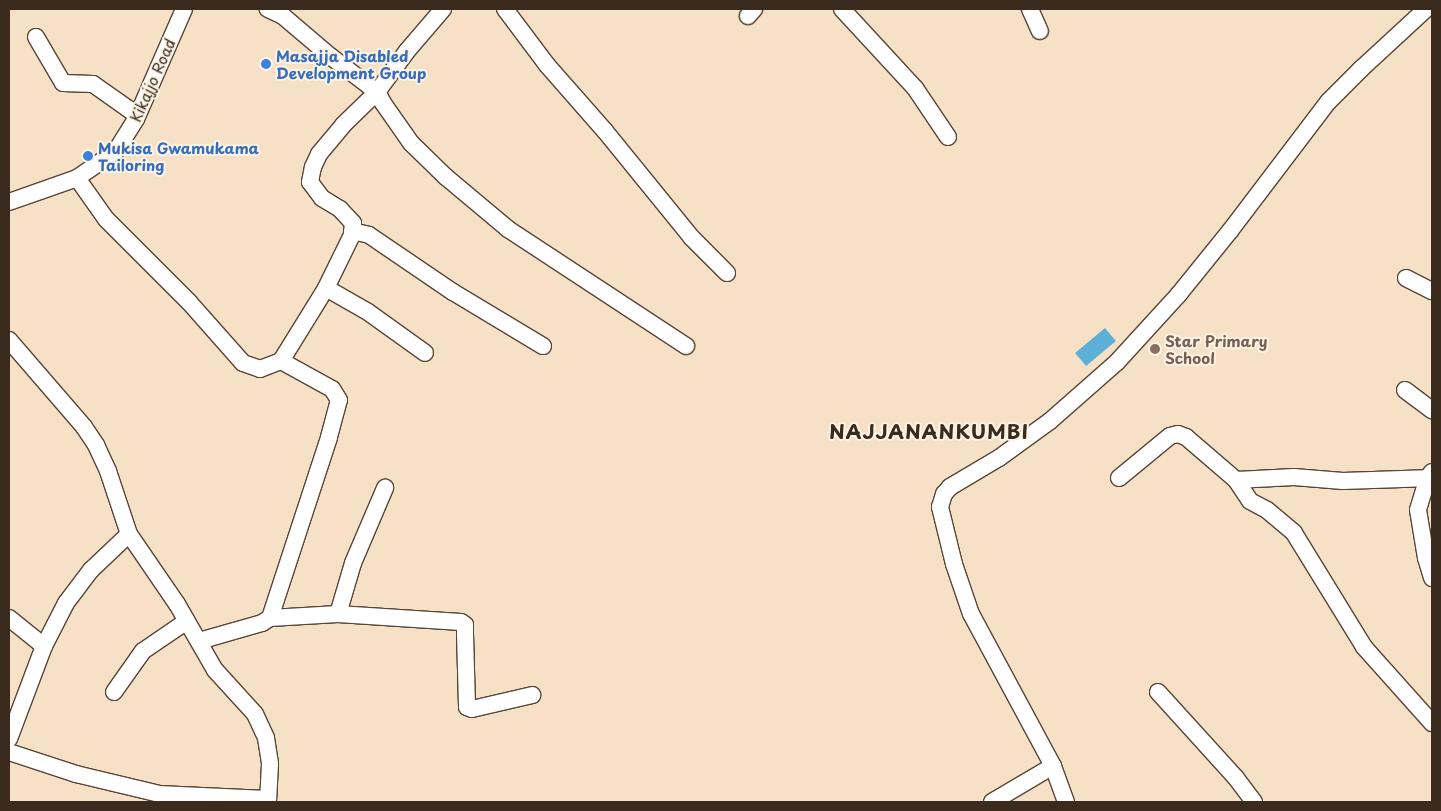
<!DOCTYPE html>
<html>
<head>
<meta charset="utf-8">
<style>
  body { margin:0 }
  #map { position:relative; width:1441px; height:811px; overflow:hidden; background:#f6e0c6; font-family:"Playpen Sans",sans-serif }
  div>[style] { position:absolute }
  .water>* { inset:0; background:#5cb0d8; transform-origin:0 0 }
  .roads { filter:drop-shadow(1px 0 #574537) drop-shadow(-1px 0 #574537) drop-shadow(0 1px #574537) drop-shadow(0 -1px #574537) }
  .minor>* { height:16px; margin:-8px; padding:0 8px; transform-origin:8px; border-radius:8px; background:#fff }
  .dots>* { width:14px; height:14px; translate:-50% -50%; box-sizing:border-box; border:2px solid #fcf5e5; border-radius:50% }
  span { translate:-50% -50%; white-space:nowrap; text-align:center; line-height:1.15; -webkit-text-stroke:4px #fcf5e5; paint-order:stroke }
  .shop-label { font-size:15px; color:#366cbe; font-weight:700 }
  .left { translate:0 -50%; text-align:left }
  .street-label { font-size:15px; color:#3b2a1e }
  .education-label { font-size:15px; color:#785e54; font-weight:700 }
  .district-label { font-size:20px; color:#3b2a1e; font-weight:700; letter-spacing:1px }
  .frame { position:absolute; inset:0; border:10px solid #3b2a1e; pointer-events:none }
</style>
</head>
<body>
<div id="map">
  <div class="water">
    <div style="left:1105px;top:328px;width:17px;height:39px;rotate:50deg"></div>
  </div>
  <div class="roads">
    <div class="minor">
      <div style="left:443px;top:9px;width:55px;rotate:130.6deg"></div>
      <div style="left:407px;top:51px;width:51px;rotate:126.2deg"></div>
      <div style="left:377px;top:92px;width:13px;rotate:61deg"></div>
      <div style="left:383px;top:103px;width:49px;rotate:55deg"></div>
      <div style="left:411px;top:143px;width:49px;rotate:44.2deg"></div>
      <div style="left:446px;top:177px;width:81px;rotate:40deg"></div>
      <div style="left:508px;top:229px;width:213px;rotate:33.3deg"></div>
      <div style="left:505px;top:9px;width:70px;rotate:53.1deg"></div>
      <div style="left:547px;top:65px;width:88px;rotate:48.7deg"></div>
      <div style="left:605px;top:131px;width:136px;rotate:50.9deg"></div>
      <div style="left:691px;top:237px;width:51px;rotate:45deg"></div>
      <div style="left:842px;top:9px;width:108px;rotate:47.3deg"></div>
      <div style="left:915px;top:88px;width:59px;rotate:56deg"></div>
      <div style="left:1030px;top:9px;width:24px;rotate:66deg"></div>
      <div style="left:748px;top:16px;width:9px;rotate:-49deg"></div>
      <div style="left:36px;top:37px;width:53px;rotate:59.6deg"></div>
      <div style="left:63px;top:83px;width:30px;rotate:2deg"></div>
      <div style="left:93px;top:84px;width:54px;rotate:35.2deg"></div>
      <div style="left:77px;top:178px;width:50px;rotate:54.7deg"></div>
      <div style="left:106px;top:219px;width:117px;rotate:45deg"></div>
      <div style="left:189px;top:302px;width:81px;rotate:48.5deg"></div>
      <div style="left:243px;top:363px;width:18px;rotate:19deg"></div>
      <div style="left:260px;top:369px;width:22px;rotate:-21deg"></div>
      <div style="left:281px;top:361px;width:86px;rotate:-58.3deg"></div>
      <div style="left:326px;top:288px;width:59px;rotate:-63.9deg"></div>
      <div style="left:352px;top:235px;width:12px;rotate:-85deg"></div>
      <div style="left:353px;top:223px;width:19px;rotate:-133deg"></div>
      <div style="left:340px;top:209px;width:21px;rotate:-149deg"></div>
      <div style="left:322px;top:198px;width:20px;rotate:-127deg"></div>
      <div style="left:310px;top:182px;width:15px;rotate:-79deg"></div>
      <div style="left:313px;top:167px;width:14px;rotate:-65deg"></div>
      <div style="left:319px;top:154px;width:38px;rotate:-50deg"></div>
      <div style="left:343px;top:125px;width:47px;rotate:-44.1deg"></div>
      <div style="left:377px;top:92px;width:59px;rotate:-142.5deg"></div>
      <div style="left:330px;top:56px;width:62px;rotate:-139.6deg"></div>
      <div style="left:283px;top:16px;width:17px;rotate:-155deg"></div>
      <div style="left:9px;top:202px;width:72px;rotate:-19.4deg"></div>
      <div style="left:77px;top:178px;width:47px;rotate:-34.7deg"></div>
      <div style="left:116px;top:151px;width:38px;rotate:-58deg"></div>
      <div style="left:136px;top:119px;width:120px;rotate:-66.4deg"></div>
      <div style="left:352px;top:231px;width:17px;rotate:13deg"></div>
      <div style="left:369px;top:235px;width:102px;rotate:34.2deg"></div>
      <div style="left:453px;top:292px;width:105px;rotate:31deg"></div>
      <div style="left:1406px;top:278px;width:29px;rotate:27deg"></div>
      <div style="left:326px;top:288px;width:48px;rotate:29.7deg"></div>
      <div style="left:368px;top:312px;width:70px;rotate:35.7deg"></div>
      <div style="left:9px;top:340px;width:115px;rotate:49.2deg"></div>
      <div style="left:84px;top:427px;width:22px;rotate:56deg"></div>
      <div style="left:96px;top:445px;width:29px;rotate:65deg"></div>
      <div style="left:108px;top:471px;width:66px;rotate:71.6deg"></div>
      <div style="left:129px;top:534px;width:85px;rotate:55.6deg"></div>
      <div style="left:177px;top:604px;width:76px;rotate:60.1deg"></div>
      <div style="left:215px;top:670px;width:59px;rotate:47.7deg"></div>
      <div style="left:255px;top:714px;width:26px;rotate:65deg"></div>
      <div style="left:266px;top:738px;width:26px;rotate:81deg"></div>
      <div style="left:270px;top:764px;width:38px;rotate:93deg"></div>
      <div style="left:1405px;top:390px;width:34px;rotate:37deg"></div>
      <div style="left:1432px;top:472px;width:6px;rotate:129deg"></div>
      <div style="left:1428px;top:477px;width:34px;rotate:107deg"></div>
      <div style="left:1418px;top:510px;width:49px;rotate:80.5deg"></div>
      <div style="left:1426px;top:558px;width:21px;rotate:73deg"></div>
      <div style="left:1119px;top:478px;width:66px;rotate:-39.5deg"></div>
      <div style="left:1170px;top:436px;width:8px;rotate:-14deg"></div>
      <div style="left:1178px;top:434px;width:9px;rotate:21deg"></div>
      <div style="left:1186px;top:437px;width:66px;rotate:40.7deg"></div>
      <div style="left:1236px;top:480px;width:25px;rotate:56deg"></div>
      <div style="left:1250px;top:501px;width:19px;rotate:28deg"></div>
      <div style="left:1267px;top:510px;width:35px;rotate:40deg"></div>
      <div style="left:1294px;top:533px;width:134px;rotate:58.4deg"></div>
      <div style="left:1364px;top:647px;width:102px;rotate:48.2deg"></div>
      <div style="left:1236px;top:480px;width:58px;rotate:-3deg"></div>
      <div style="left:1294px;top:477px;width:49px;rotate:4.7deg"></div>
      <div style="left:1343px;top:481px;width:89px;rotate:-1.9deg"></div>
      <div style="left:338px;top:614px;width:123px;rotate:3.7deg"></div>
      <div style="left:461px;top:622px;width:5px;rotate:37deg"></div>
      <div style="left:465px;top:625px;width:9px;rotate:90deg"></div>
      <div style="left:465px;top:634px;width:73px;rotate:88.4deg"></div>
      <div style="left:467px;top:707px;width:5px;rotate:22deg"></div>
      <div style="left:472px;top:709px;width:62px;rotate:-13.1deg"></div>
      <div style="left:9px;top:618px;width:45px;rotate:38.7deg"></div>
      <div style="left:270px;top:618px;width:68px;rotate:-3.4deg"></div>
      <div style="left:338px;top:614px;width:53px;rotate:-73.6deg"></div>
      <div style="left:353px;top:563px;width:82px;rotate:-66.9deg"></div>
      <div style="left:199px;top:641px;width:66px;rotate:-15.9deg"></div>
      <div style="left:262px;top:623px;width:9px;rotate:-32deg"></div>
      <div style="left:270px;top:618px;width:190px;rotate:-71.9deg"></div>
      <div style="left:329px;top:437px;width:38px;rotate:-75deg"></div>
      <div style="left:339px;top:400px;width:13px;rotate:-122deg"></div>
      <div style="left:332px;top:389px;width:58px;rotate:-151.2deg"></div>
      <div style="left:114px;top:692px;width:50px;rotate:-54.7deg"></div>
      <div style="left:143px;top:651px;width:53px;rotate:-34.3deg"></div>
      <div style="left:1158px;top:692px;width:116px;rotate:47.8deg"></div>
      <div style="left:1236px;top:778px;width:30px;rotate:53deg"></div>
      <div style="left:9px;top:739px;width:99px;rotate:-69.4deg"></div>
      <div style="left:44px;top:646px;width:48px;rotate:-62.9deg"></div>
      <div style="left:66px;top:603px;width:41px;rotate:-52.9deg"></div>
      <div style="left:91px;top:570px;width:52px;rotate:-43.5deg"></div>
      <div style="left:9px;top:752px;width:71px;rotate:18.2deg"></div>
      <div style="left:76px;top:774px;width:85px;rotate:13.5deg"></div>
      <div style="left:159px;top:794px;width:108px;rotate:2.7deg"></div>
      <div style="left:992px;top:802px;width:71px;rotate:-30.5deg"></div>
      <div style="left:1066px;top:802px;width:38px;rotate:-110deg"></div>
      <div style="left:1053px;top:766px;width:173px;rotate:-118.3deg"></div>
      <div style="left:971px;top:614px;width:53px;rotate:-108.8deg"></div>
      <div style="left:954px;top:564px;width:59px;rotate:-103.8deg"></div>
      <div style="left:940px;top:507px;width:14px;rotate:-73deg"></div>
      <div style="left:944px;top:494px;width:9px;rotate:-49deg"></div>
      <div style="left:950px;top:487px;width:57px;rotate:-30.6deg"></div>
      <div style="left:999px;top:458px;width:63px;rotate:-36deg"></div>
      <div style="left:1050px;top:421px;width:89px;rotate:-41.4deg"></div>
      <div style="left:1117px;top:362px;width:92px;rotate:-47.6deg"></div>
      <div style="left:1179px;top:294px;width:81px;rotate:-51deg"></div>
      <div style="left:1230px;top:231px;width:162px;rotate:-52.8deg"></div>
      <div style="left:1328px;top:102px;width:47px;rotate:-45deg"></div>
      <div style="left:1361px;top:69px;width:88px;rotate:-42.7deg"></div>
    </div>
  </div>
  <div class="dots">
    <div style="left:266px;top:64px;background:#3f7fe0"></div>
    <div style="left:88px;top:156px;background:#3f7fe0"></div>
    <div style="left:1155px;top:349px;background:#8d6e63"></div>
  </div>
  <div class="shop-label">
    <span class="left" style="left:276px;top:64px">Masajja Disabled<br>Development Group</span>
    <span class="left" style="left:98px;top:156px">Mukisa Gwamukama<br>Tailoring</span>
  </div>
  <div class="street-label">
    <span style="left:152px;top:80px;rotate:-66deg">Kikajjo Road</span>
  </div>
  <div class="education-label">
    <span class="left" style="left:1165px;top:349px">Star Primary<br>School</span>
  </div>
  <div class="district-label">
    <span style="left:929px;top:431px">NAJJANANKUMBI</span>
  </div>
  <div class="frame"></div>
</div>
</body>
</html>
